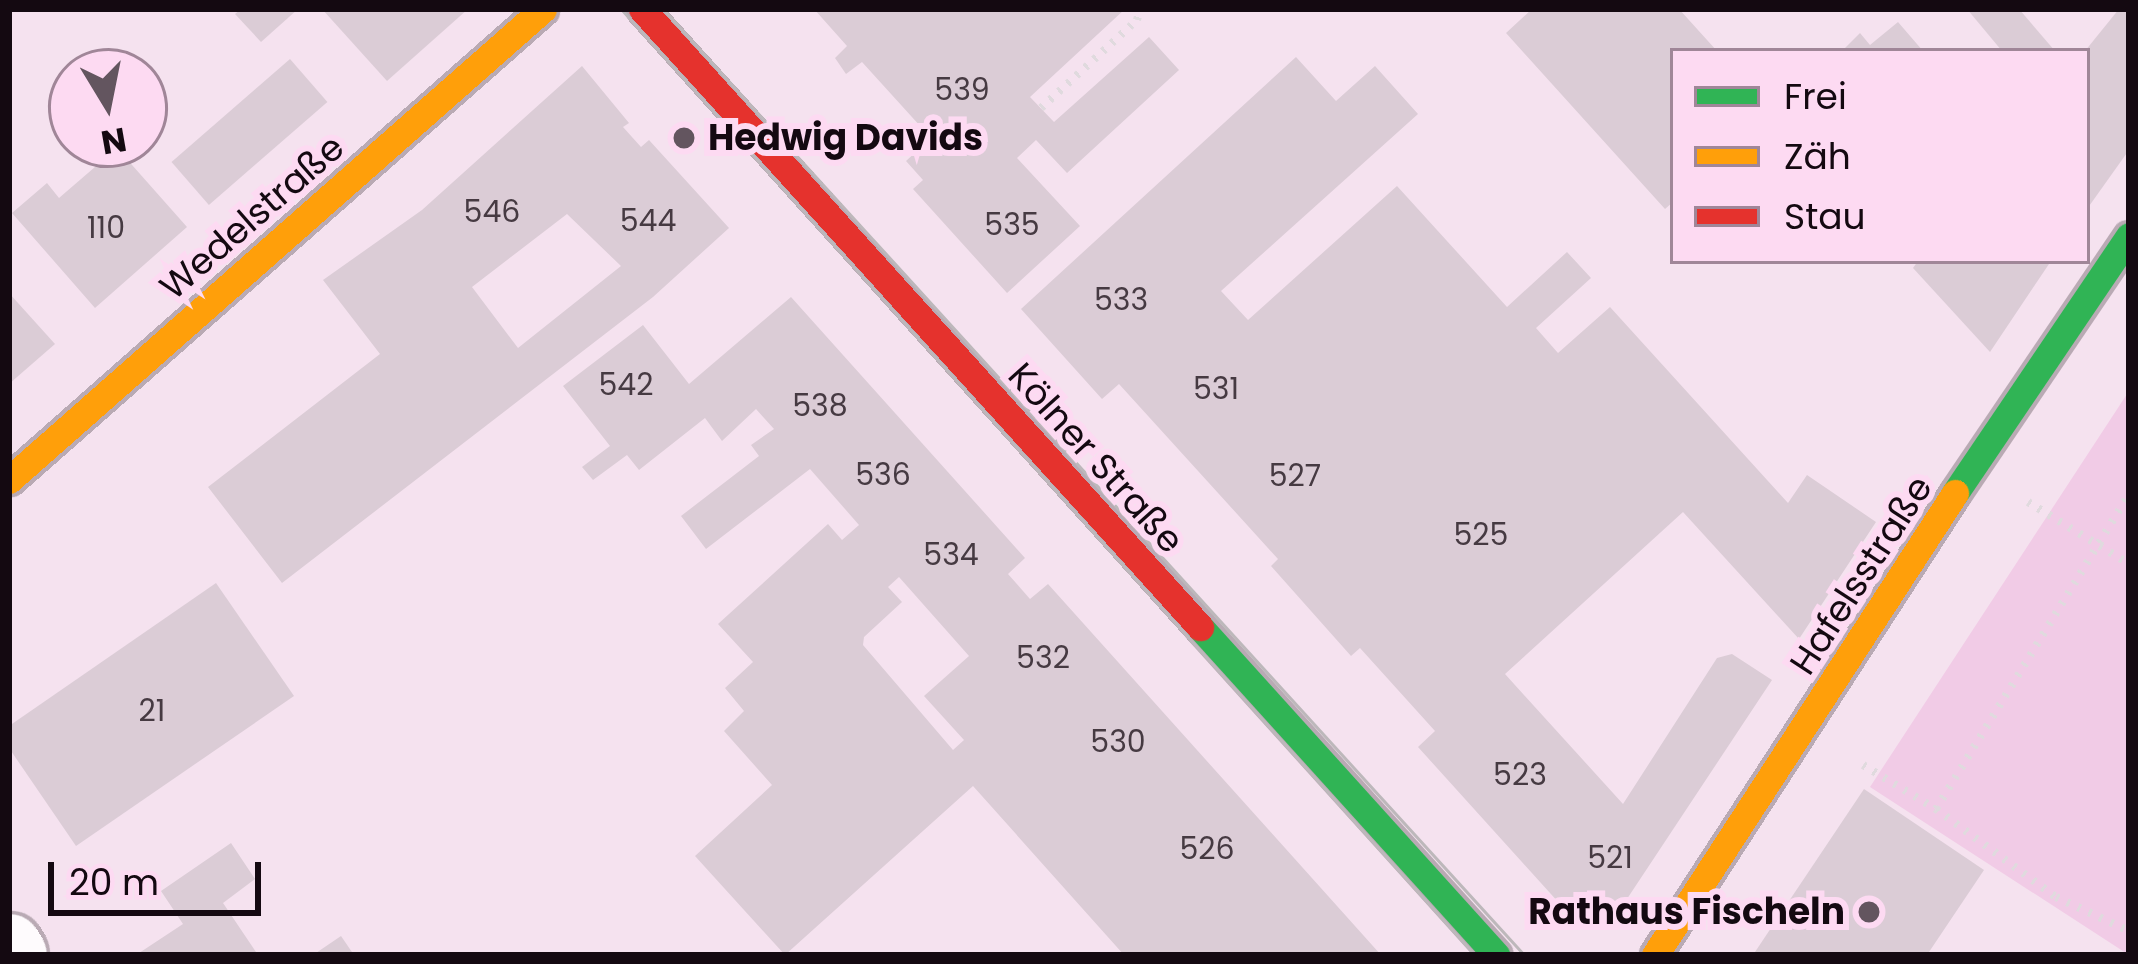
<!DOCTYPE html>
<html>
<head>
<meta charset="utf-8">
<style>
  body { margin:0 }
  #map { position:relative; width:2138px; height:964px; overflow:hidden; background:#f5e2ef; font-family:Poppins,sans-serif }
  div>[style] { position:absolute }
  .green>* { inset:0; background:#f1cbe6 }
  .building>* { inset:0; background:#dbccd6; transform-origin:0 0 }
  .path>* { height:8px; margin-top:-4px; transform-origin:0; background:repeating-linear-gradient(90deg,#e0dade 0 3px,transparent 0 12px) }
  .roads { filter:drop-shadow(3px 0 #b9aab4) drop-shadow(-3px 0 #b9aab4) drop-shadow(0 3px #b9aab4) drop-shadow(0 -3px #b9aab4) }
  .street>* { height:66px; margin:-33px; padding:0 33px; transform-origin:33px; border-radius:33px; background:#fefbfd }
  .fast>* { height:27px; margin:-13.5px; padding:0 13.5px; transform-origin:13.5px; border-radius:13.5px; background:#30b455 }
  .slow>* { height:27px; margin:-13.5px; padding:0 13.5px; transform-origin:13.5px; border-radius:13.5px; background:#ff9f0a }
  .jam>* { height:27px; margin:-13.5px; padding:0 13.5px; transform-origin:13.5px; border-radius:13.5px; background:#e5322d }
  .tram>* { height:3px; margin:-1.5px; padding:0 1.5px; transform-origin:1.5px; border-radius:1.5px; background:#bdb8bb }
  .dots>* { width:33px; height:33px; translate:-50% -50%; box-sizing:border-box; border:6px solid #fddaf2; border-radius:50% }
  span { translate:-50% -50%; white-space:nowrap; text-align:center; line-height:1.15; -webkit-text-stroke:12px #fddaf2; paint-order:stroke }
  .number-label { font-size:30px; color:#463a42 }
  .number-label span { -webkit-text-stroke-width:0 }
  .poi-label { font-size:36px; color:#140911; font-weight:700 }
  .left { translate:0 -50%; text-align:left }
  .right { translate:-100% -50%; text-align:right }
  .street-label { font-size:36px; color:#140911 }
  .frame { position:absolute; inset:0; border:12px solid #140911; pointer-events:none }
  .legend { position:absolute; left:1670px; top:48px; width:420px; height:216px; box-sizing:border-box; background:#fddaf2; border:3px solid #a08698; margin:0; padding:15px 21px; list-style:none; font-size:36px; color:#140911 }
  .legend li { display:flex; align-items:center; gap:24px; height:60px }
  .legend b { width:60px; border:3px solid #a08698 }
  .north { position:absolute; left:48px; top:48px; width:120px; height:120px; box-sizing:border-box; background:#fddaf2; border:3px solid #a08698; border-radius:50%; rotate:170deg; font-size:33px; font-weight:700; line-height:48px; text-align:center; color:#140911 }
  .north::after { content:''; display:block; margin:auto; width:42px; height:54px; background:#63555f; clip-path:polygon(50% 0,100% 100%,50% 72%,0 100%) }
  .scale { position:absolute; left:48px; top:862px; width:213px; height:54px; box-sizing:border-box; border:6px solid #140911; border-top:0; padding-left:15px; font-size:36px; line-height:42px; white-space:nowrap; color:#140911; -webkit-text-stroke:9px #fddaf2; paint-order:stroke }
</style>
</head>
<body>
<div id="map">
  <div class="green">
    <div style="clip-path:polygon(2129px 391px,2129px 955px,1870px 787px)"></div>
  </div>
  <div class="building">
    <div style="clip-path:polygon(241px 9px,298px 9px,261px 42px,235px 14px)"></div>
    <div style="clip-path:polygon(322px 9px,468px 9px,387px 81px)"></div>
    <div style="clip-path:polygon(814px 9px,1125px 9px,1030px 97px,1054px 122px,1149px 37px,1179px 70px,1067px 173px,1036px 140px,1017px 158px,1080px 226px,1007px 293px,913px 189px,923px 180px,906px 161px,931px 138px,862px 62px,846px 74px,835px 58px,847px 46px)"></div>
    <div style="clip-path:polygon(1532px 9px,1679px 9px,1717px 51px,1673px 51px,1673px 202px,1665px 209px,1506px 33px)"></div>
    <div style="clip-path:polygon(1967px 9px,2019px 9px,2055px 51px,2002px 51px)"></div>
    <div style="clip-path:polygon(2119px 9px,2129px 9px,2129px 150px,2087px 209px,2085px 51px)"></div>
    <div style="clip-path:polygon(1898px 22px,1923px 51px,1842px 51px,1860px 33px,1870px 45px)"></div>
    <div style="clip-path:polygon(1296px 57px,1336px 101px,1375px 66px,1418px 114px,1221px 291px,1248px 320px,1397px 186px,1507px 307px,1567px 252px,1591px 278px,1536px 328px,1558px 353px,1610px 307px,1788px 503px,1807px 475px,1876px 522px,1799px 639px,1683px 512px,1505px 674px,1623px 804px,1717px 658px,1732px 654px,1772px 680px,1619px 911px,1569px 914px,1418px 747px,1435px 731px,1360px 648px,1351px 656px,1271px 566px,1278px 559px,1119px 384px,1102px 399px,1021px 309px)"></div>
    <div style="left:290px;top:59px;width:57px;height:157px;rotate:49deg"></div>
    <div style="clip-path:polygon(evenodd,582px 66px,629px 123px,623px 127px,641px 147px,649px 140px,729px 228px,653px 297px,282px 583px,208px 487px,380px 354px,323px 280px,422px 210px,582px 66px,567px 214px,621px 266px,518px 348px,472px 287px,567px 214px)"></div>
    <div style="clip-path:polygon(117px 148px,187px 227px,95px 308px,12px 213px,47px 183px,59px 198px)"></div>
    <div style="clip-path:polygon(1918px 261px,2051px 261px,1990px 352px,1913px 268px)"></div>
    <div style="clip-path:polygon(9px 293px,55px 344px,9px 384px)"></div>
    <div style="clip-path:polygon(evenodd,791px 297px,1025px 558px,1008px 574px,1030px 599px,1048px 584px,1381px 955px,1124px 955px,973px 786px,785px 955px,695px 856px,772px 785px,724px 731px,744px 711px,725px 688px,753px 662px,718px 624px,828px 524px,842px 540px,859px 525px,810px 469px,706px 549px,681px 516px,759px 456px,751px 445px,774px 429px,756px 409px,722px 441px,705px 418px,639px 470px,627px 455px,593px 480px,582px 467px,610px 446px,563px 386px,643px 325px,689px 384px,791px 297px,899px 577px,969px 656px,924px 696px,964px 740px,953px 750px,863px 645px,864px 637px,902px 602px,888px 587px,899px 577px)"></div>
    <div style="clip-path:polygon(216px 583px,294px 696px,76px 846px,9px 748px,9px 726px)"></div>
    <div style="clip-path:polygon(1864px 789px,1984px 870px,1927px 955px,1753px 955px)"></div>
    <div style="clip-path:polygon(231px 843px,255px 879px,223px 903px,258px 955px,136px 955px,183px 924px,161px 891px)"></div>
    <div style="clip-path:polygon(341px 936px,354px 955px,313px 955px)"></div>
  </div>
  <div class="path">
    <div style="left:1041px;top:108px;width:130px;rotate:-42.5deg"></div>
    <div style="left:1137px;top:20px;width:11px;rotate:-75deg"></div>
    <div style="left:2028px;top:502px;width:119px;rotate:31.5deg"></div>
    <div style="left:1863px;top:765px;width:85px;rotate:31.1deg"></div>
    <div style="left:1936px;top:809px;width:369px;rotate:-58.5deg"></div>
    <div style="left:1936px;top:809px;width:149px;rotate:36.3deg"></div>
    <div style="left:2056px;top:897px;width:81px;rotate:25deg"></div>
  </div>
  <div class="roads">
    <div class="street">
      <div style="left:9px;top:947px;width:9px;rotate:58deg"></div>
    </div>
    <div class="fast">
      <div style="left:1955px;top:493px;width:310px;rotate:-55.9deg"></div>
      <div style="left:1200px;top:627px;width:442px;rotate:47.9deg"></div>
    </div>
    <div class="slow">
      <div style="left:9px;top:480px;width:712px;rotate:-41.41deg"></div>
      <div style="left:1655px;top:955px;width:551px;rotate:-57deg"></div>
    </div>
    <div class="jam">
      <div style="left:642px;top:9px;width:833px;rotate:47.92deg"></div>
    </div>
  </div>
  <div class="tram">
    <div style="left:621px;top:9px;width:1274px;rotate:47.93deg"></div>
    <div style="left:663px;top:9px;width:1279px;rotate:47.69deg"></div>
  </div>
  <div class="dots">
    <div style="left:684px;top:138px;background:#63555f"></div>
    <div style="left:1869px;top:912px;background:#63555f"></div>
  </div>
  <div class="number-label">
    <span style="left:962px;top:90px">539</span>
    <span style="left:492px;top:212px">546</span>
    <span style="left:648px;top:221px">544</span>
    <span style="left:1012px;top:225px">535</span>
    <span style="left:106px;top:228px">110</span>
    <span style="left:1121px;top:300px">533</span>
    <span style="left:626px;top:385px">542</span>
    <span style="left:1216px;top:389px">531</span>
    <span style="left:820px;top:406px">538</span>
    <span style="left:883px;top:475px">536</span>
    <span style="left:1295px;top:476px">527</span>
    <span style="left:1481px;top:535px">525</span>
    <span style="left:951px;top:555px">534</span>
    <span style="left:1043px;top:658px">532</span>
    <span style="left:152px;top:711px">21</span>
    <span style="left:1118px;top:742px">530</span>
    <span style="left:1520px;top:775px">523</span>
    <span style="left:1207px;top:849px">526</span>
    <span style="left:1610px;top:858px">521</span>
  </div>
  <div class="poi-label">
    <span class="left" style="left:708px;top:138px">Hedwig Davids</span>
    <span class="right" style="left:1845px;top:912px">Rathaus Fischeln</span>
  </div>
  <div class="street-label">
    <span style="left:252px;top:217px;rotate:-41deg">Wedelstraße</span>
    <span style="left:1096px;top:458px;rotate:48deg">Kölner Straße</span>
    <span style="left:1861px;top:575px;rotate:-57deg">Hafelsstraße</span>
  </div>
  <div class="frame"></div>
  <ul class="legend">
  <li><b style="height:15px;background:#30b455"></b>Frei</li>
  <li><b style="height:15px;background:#ff9f0a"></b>Zäh</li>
  <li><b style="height:15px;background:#e5322d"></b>Stau</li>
  </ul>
  <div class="north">N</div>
  <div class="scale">20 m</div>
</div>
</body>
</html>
